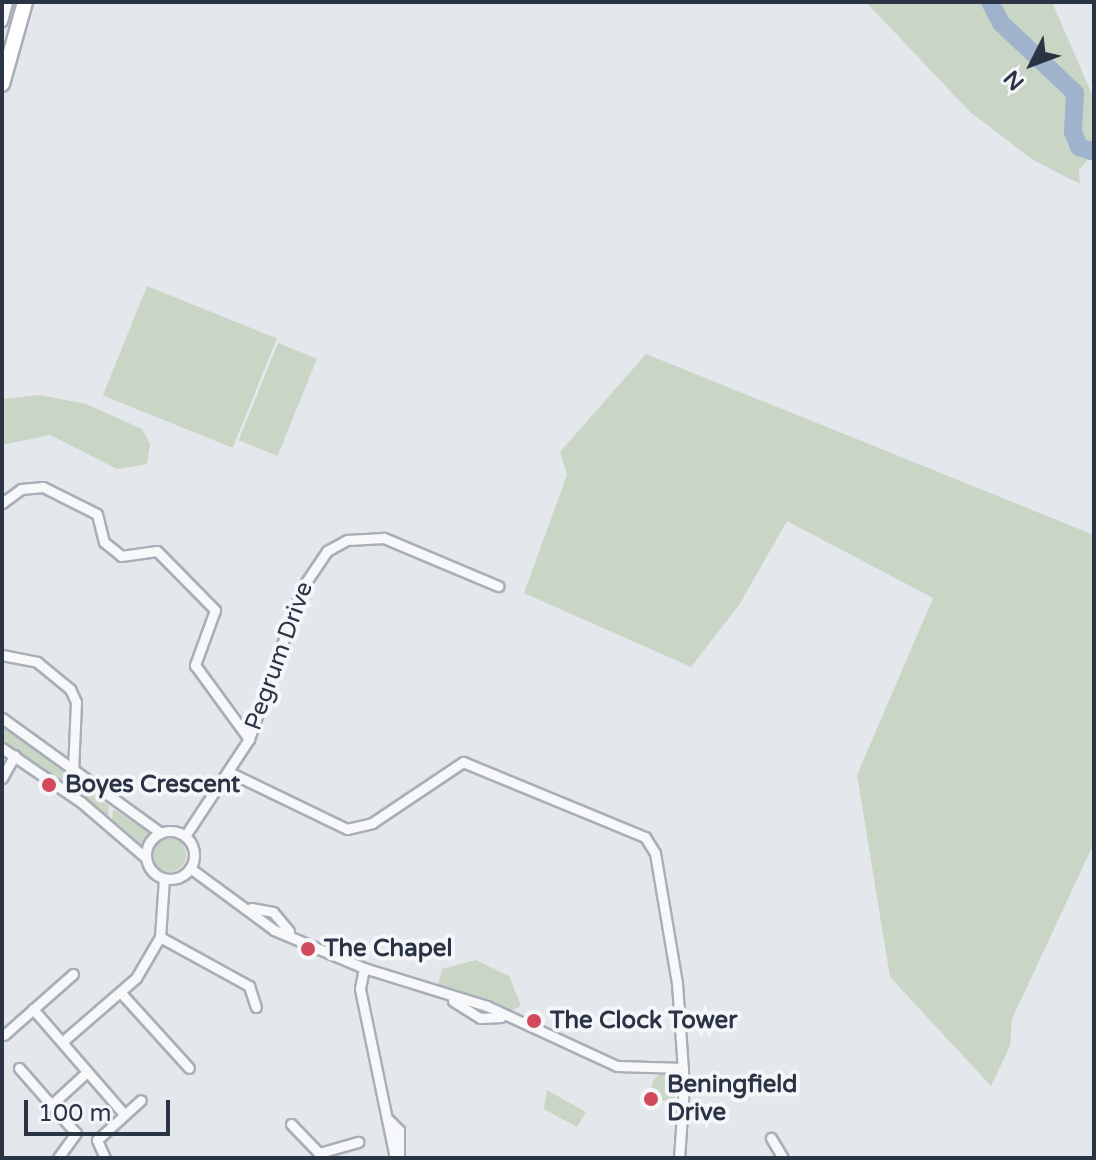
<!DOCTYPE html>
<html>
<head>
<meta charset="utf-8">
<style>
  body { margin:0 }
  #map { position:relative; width:1096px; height:1160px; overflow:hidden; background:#e4e7ec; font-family:"Varela Round",sans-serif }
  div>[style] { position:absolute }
  .green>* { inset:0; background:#c9d6c5; transform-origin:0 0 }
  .round { border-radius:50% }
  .river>* { height:18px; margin:-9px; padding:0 9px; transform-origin:9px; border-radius:9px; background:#9fb4cc }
  .roads { filter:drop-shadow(2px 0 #a9aeb7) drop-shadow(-2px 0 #a9aeb7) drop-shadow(0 2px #a9aeb7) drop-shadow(0 -2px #a9aeb7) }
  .minor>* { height:9px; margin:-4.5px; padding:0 4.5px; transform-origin:4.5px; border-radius:4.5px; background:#f7f8fa }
  .minor>.ring { margin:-4.5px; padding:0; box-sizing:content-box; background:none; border:9px solid #f7f8fa; border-radius:50% }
  .secondary>* { height:14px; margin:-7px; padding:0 7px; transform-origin:7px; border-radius:7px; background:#fff }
  .dots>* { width:22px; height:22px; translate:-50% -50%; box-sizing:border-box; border:4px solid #f4f6f9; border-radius:50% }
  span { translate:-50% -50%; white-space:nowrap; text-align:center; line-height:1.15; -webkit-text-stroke:8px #f4f6f9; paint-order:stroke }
  .street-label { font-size:24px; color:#2b3445 }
  .poi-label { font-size:24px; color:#2b3445; font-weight:700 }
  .left { translate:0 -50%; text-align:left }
  .frame { position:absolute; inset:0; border:4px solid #2b3445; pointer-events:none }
  .north { position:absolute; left:992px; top:24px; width:80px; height:80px; -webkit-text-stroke:6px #f4f6f9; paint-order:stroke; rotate:228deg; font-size:22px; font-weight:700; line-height:32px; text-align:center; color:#2b3445 }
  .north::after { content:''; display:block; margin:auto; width:28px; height:36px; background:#2b3445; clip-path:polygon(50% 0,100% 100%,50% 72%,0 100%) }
  .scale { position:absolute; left:24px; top:1100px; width:146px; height:36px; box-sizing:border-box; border:4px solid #2b3445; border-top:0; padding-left:10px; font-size:24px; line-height:28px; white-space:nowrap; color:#2b3445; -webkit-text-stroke:6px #f4f6f9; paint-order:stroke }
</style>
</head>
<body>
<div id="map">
  <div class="green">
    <div style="clip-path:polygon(866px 2px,1052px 2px,1094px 99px,1094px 153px,1079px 170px,1080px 184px,1033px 160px,970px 112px)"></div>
    <div style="left:147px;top:286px;width:140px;height:118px;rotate:22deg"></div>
    <div style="left:278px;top:343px;width:42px;height:105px;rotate:22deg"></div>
    <div style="clip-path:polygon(646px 354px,1094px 535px,1094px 843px,1012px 1019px,1010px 1046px,991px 1086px,890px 977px,857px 775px,933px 598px,787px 521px,739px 605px,691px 667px,524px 593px,567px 475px,560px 452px)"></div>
    <div style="clip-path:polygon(40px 395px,86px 404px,142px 429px,150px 444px,147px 464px,117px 469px,50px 435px,2px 445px,2px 399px)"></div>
    <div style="clip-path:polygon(2px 723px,109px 806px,108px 816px,2px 742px)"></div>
    <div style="clip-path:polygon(113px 809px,150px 833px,142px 845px,112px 819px)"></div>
    <div class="round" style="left:152px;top:838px;width:34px;height:34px"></div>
    <div style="clip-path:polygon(476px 960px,509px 976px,521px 1006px,510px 1011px,438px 986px,442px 969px)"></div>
    <div class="round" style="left:652px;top:1073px;width:28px;height:28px"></div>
    <div style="clip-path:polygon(547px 1090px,586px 1112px,577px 1127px,544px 1109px)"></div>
  </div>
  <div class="river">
    <div style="left:990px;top:2px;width:24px;rotate:62deg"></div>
    <div style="left:1001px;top:23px;width:102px;rotate:43.4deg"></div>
    <div style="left:1075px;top:93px;width:39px;rotate:93deg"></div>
    <div style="left:1073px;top:132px;width:16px;rotate:68deg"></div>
    <div style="left:1079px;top:147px;width:16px;rotate:18deg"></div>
  </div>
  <div class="roads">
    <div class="minor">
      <div style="left:2px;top:21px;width:20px;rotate:-75deg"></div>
      <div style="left:2px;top:503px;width:24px;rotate:-36deg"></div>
      <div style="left:21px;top:489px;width:22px;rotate:-5deg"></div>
      <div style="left:43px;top:487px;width:60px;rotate:26.6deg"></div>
      <div style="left:97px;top:514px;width:29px;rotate:76deg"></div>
      <div style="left:104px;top:542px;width:22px;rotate:39deg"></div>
      <div style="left:121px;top:556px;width:36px;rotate:-8deg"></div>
      <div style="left:157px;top:551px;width:83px;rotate:45.5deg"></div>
      <div style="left:215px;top:610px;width:59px;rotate:110deg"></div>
      <div style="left:195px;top:665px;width:92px;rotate:53.9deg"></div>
      <div style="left:2px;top:655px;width:36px;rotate:11deg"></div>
      <div style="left:37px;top:662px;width:43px;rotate:39.3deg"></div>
      <div style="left:70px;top:689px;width:14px;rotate:65deg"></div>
      <div style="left:76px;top:702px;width:70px;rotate:92.5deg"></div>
      <div style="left:2px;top:718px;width:196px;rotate:35.9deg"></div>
      <div style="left:2px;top:748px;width:96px;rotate:34.4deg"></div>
      <div style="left:81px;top:802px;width:86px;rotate:40.7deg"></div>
      <div style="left:229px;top:772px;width:131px;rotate:25.8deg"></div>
      <div style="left:347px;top:829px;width:26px;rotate:-13deg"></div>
      <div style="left:372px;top:823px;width:110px;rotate:-33.8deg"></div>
      <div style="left:463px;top:762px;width:197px;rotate:22.4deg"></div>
      <div style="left:645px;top:837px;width:19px;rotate:58deg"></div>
      <div style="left:655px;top:853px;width:132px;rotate:80.4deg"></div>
      <div style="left:677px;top:983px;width:102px;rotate:86.1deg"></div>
      <div style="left:684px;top:1085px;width:73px;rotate:93.9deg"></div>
      <div style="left:2px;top:778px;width:26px;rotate:-61deg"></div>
      <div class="ring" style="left:146px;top:831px;width:39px;height:39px"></div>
      <div style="left:185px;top:836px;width:116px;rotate:-56.6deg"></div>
      <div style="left:249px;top:739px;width:160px;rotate:-70.7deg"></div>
      <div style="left:302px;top:588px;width:45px;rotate:-56deg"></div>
      <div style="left:327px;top:551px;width:23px;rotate:-29deg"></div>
      <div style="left:347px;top:540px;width:37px;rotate:-3deg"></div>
      <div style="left:384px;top:538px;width:124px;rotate:22.8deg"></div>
      <div style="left:190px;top:868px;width:104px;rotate:36.4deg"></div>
      <div style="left:274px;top:930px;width:98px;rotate:22.9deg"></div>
      <div style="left:364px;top:968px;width:129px;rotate:17.2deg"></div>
      <div style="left:487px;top:1006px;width:143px;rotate:24.8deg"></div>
      <div style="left:617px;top:1066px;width:66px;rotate:1.7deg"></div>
      <div style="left:251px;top:908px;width:22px;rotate:10deg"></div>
      <div style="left:273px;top:912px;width:25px;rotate:50deg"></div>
      <div style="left:160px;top:937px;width:102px;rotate:28.8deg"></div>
      <div style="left:249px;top:986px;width:22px;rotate:72deg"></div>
      <div style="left:364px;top:968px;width:21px;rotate:101deg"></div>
      <div style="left:360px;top:989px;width:173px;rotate:78.3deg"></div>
      <div style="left:121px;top:993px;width:101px;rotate:47.8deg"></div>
      <div style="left:453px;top:1001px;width:32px;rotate:32deg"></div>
      <div style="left:480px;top:1018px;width:21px;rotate:-3deg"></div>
      <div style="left:33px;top:1009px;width:139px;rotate:49.1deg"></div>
      <div style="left:4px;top:1035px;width:92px;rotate:-41.5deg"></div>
      <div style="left:62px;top:1042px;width:98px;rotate:-40.9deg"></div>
      <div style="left:136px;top:978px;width:48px;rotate:-59.7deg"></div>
      <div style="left:160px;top:937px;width:58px;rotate:-86.1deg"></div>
      <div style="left:19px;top:1068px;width:86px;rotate:48.8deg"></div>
      <div style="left:76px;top:1133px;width:31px;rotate:126deg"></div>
      <div style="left:51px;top:1105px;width:49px;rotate:-42.5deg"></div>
      <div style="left:389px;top:1120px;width:14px;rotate:45deg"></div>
      <div style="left:399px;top:1130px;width:28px;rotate:90deg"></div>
      <div style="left:291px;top:1124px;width:40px;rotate:46deg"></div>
      <div style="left:319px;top:1153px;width:41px;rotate:-15.8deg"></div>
      <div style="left:771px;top:1138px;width:23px;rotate:59deg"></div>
      <div style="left:105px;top:1158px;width:20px;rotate:-114deg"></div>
      <div style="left:97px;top:1140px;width:59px;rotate:-42.3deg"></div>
    </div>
    <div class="secondary">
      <div style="left:2px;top:84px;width:85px;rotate:-74.3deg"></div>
    </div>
  </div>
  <div class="dots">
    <div style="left:49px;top:785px;background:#d1495b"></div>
    <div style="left:308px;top:949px;background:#d1495b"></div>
    <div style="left:534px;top:1021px;background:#d1495b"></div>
    <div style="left:651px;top:1099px;background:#d1495b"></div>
  </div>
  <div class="street-label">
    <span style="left:279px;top:656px;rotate:-70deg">Pegrum Drive</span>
  </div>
  <div class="poi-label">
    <span class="left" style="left:65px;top:785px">Boyes Crescent</span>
    <span class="left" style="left:324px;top:949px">The Chapel</span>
    <span class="left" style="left:550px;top:1021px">The Clock Tower</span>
    <span class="left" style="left:667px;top:1099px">Beningfield<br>Drive</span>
  </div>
  <div class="frame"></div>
  <div class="north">N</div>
  <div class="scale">100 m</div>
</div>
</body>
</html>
